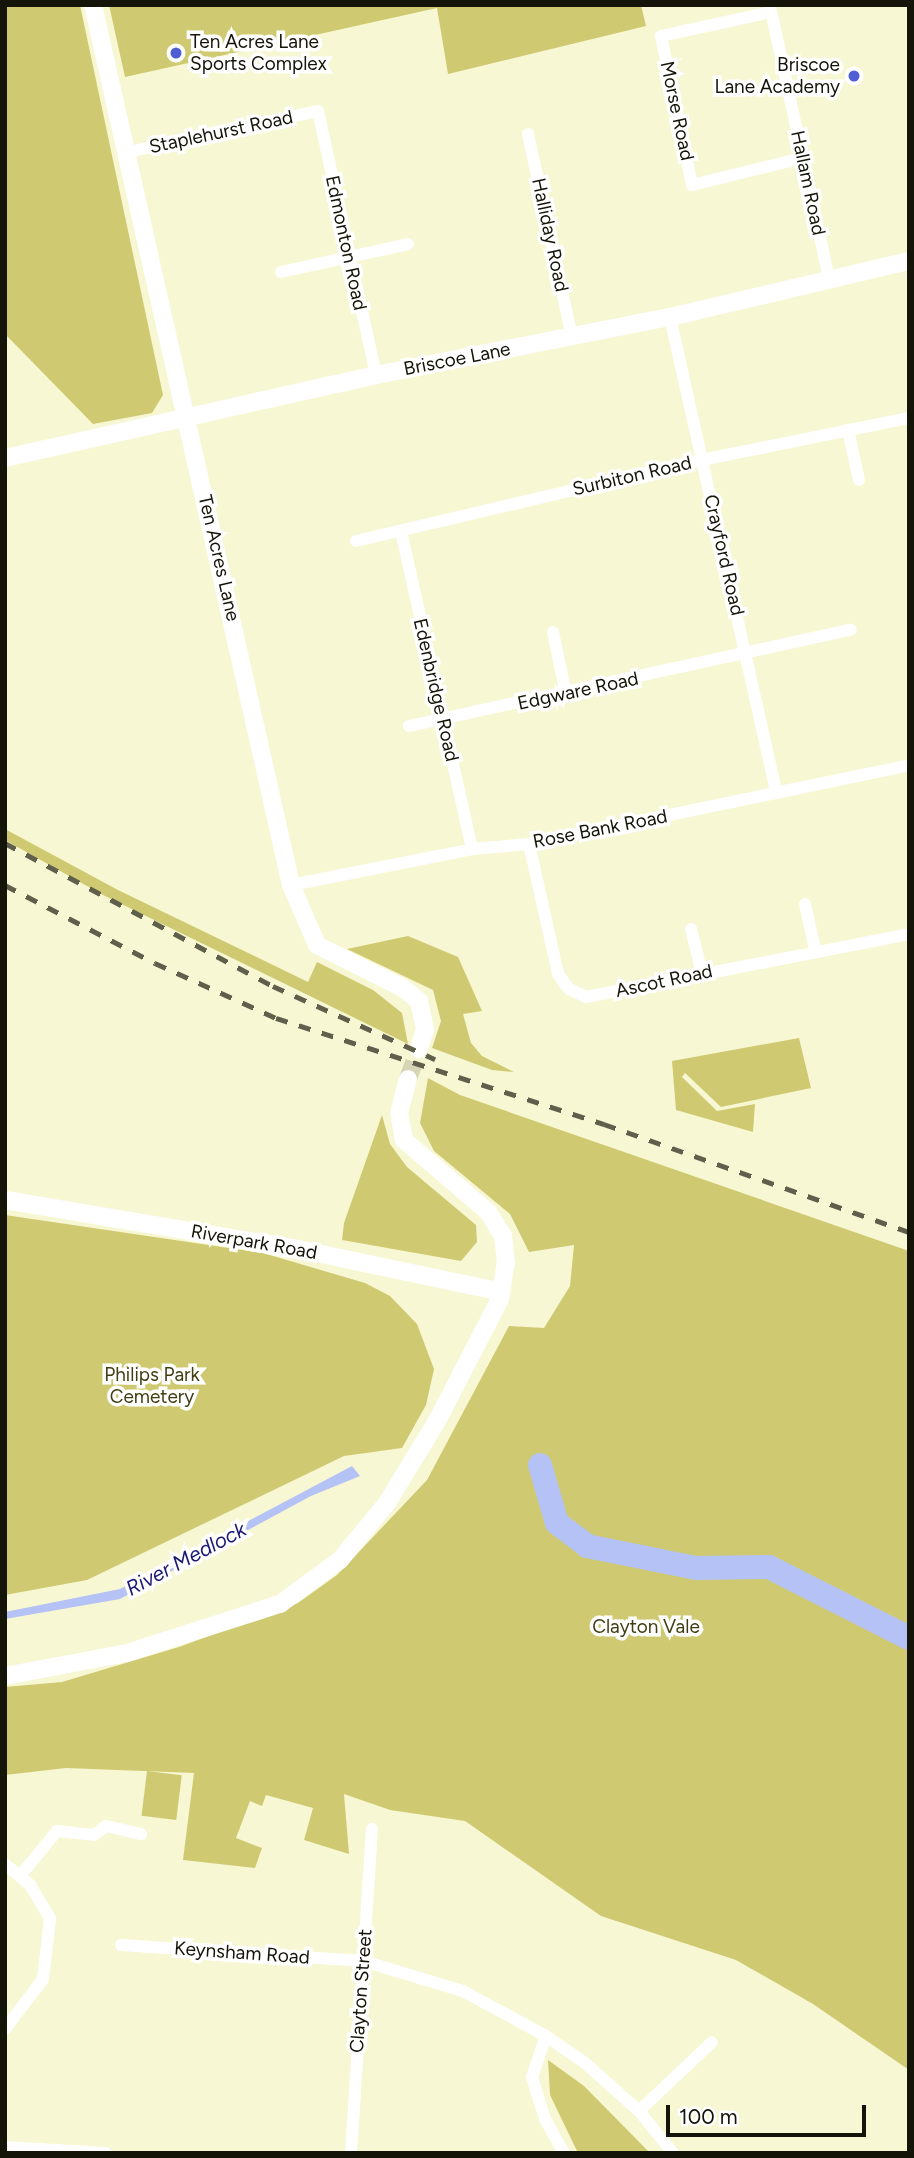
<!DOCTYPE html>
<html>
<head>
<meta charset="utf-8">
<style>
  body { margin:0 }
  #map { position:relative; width:914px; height:2158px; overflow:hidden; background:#f8f7d3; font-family:Figtree,sans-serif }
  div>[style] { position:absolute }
  .green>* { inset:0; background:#cfca71; transform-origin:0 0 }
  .water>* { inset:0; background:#b5c2f5 }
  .river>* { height:24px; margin:-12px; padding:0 12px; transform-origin:12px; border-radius:12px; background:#b5c2f5 }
  .secondary-tunnel>* { height:18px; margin-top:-9px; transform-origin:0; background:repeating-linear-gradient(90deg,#d6d5b5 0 18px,transparent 0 27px) }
  .street>* { height:12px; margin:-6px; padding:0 6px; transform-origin:6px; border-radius:6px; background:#fff }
  .secondary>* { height:18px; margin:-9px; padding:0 9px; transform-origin:9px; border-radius:9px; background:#fff }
  .rail>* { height:4.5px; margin-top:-2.25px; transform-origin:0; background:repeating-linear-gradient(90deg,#605f4b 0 12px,transparent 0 24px) }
  .dots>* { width:19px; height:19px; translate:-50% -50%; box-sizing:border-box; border:4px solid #fff; border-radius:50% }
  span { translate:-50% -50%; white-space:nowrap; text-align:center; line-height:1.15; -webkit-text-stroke:7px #fff; paint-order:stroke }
  .poi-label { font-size:19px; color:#151408 }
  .left { translate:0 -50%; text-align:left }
  .right { translate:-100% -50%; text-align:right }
  .street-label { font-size:19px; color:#151408 }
  .park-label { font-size:19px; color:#403d13 }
  .water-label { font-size:21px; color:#1b1876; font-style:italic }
  .frame { position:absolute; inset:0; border:7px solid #151408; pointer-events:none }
  .scale { position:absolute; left:666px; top:2105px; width:200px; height:32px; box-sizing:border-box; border:4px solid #151408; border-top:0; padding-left:9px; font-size:21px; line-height:24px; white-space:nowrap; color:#151408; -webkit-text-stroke:5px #fff; paint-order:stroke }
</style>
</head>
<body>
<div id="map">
  <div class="green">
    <div style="clip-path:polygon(5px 5px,80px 5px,163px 395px,152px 413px,93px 424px,5px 334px)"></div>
    <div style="clip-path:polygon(109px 5px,641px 5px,646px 26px,448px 74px,437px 8px,125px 77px)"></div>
    <div style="clip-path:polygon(5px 829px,118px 890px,308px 982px,317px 962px,373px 990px,402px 1013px,408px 1044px,103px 895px,5px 840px)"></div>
    <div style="clip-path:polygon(408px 936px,458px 957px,482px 1011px,463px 1014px,471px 1043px,482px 1056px,514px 1072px,492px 1070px,432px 1048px,441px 1021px,433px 990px,347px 949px)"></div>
    <div style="clip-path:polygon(799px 1038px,811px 1088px,721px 1107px,685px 1073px,682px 1077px,717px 1111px,755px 1104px,753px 1132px,676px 1110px,672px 1061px)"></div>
    <div style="clip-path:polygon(428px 1078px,460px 1095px,909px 1251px,909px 2070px,813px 2004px,736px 1960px,601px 1916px,465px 1821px,390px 1810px,344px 1794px,349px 1854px,304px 1840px,313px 1808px,266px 1795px,262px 1806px,250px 1801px,236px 1838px,262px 1848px,255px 1868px,183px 1860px,194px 1773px,66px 1768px,5px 1775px,5px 1687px,62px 1682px,179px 1647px,298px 1603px,337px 1575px,427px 1480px,509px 1326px,544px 1328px,570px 1286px,574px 1245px,529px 1252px,510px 1214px,434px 1151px,420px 1123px)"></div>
    <div style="clip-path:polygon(382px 1115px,390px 1144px,407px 1167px,476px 1225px,477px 1242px,461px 1261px,342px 1240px,344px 1223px)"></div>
    <div style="clip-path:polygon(5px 1215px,263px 1253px,365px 1283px,390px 1296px,417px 1324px,434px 1369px,426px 1405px,402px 1448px,344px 1456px,87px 1580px,5px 1595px)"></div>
    <div style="left:147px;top:1771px;width:35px;height:45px;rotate:7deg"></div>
    <div style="clip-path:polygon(548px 2060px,584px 2086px,650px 2153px,578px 2153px,550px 2095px)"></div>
  </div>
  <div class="water">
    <div style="clip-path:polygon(352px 1466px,360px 1476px,311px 1496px,120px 1599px,5px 1619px,5px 1612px,120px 1589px)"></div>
  </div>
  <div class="river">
    <div style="left:540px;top:1465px;width:60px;rotate:73.7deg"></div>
    <div style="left:557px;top:1523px;width:38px;rotate:37deg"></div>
    <div style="left:587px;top:1546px;width:111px;rotate:11.4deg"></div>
    <div style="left:696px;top:1568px;width:73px;rotate:-0.8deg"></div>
    <div style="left:769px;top:1567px;width:157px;rotate:26.9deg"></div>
  </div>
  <div class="secondary-tunnel">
    <div style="left:408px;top:1079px;width:32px;rotate:-70deg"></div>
  </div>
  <div class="street">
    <div style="left:770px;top:6px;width:279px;rotate:77.8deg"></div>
    <div style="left:771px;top:12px;width:113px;rotate:167.7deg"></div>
    <div style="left:661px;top:36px;width:152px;rotate:78.2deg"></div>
    <div style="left:692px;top:185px;width:114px;rotate:-13.7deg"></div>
    <div style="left:528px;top:134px;width:208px;rotate:77.8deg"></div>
    <div style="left:124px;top:153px;width:198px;rotate:-12.2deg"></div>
    <div style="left:318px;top:111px;width:270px;rotate:77.6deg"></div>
    <div style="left:281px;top:272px;width:130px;rotate:-12.4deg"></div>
    <div style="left:670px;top:317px;width:488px;rotate:77.4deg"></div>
    <div style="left:848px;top:430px;width:51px;rotate:77.6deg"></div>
    <div style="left:401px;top:531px;width:326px;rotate:77.4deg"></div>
    <div style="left:356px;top:541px;width:355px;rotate:-13.2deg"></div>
    <div style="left:702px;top:460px;width:211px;rotate:-11.5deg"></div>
    <div style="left:553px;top:632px;width:63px;rotate:78.2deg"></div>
    <div style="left:409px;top:726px;width:452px;rotate:-12.3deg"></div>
    <div style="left:529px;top:844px;width:133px;rotate:77.4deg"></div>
    <div style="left:558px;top:974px;width:19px;rotate:54deg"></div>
    <div style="left:569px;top:989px;width:19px;rotate:25deg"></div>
    <div style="left:586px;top:997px;width:329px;rotate:-11deg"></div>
    <div style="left:291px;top:885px;width:185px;rotate:-11.2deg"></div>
    <div style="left:472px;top:849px;width:57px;rotate:-5deg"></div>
    <div style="left:529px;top:844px;width:388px;rotate:-11.7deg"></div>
    <div style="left:805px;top:904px;width:46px;rotate:77.5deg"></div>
    <div style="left:691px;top:929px;width:45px;rotate:76deg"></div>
    <div style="left:5px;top:1864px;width:33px;rotate:40deg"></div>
    <div style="left:30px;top:1885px;width:39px;rotate:59deg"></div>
    <div style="left:50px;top:1918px;width:61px;rotate:96.5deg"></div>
    <div style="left:43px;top:1979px;width:63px;rotate:127.2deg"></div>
    <div style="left:20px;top:1876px;width:58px;rotate:-50.6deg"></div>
    <div style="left:57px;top:1831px;width:37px;rotate:6deg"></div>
    <div style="left:94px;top:1835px;width:15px;rotate:-37deg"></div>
    <div style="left:106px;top:1826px;width:36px;rotate:13deg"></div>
    <div style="left:121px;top:1945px;width:243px;rotate:3.8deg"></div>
    <div style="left:363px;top:1961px;width:104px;rotate:16.7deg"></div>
    <div style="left:463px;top:1991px;width:94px;rotate:28.5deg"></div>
    <div style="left:546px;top:2036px;width:47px;rotate:34.7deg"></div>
    <div style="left:585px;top:2063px;width:72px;rotate:41.6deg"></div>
    <div style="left:639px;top:2111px;width:54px;rotate:51deg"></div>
    <div style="left:546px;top:2036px;width:43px;rotate:108.9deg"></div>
    <div style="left:532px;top:2077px;width:44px;rotate:72.8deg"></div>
    <div style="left:545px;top:2119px;width:39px;rotate:61deg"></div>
    <div style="left:639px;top:2111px;width:100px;rotate:-43.4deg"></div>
    <div style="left:5px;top:2147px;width:101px;rotate:3.4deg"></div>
    <div style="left:351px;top:2153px;width:325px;rotate:-86.3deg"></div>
  </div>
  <div class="secondary">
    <div style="left:93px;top:5px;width:902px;rotate:77.32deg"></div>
    <div style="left:291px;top:885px;width:65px;rotate:66.6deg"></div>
    <div style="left:317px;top:945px;width:96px;rotate:26.6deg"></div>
    <div style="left:403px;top:988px;width:21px;rotate:39deg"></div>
    <div style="left:419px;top:1001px;width:29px;rotate:78deg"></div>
    <div style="left:425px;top:1029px;width:21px;rotate:107deg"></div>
    <div style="left:5px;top:458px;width:380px;rotate:-12.6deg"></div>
    <div style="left:376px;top:375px;width:300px;rotate:-11.2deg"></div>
    <div style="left:670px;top:317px;width:245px;rotate:-13.2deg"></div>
    <div style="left:5px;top:1200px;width:292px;rotate:9.5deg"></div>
    <div style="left:293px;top:1248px;width:213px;rotate:11.9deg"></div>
    <div style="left:5px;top:1676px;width:124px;rotate:-10.7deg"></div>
    <div style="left:127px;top:1653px;width:161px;rotate:-17.8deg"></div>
    <div style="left:280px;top:1604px;width:74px;rotate:-36.3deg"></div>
    <div style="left:340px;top:1560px;width:74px;rotate:-50.5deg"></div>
    <div style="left:387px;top:1503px;width:96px;rotate:-58.6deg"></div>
    <div style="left:437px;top:1421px;width:137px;rotate:-62.7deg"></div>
    <div style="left:500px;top:1299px;width:36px;rotate:-81deg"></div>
    <div style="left:506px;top:1263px;width:27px;rotate:-96deg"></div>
    <div style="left:503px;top:1236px;width:28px;rotate:-122deg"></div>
    <div style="left:488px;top:1212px;width:111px;rotate:-139.4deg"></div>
    <div style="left:404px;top:1140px;width:27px;rotate:-100deg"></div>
    <div style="left:399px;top:1113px;width:35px;rotate:-75deg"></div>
  </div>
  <div class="rail">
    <div style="left:5px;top:843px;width:304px;rotate:28.1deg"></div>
    <div style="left:273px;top:986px;width:178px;rotate:24.3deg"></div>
    <div style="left:5px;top:885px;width:169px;rotate:27.5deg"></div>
    <div style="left:155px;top:963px;width:133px;rotate:24.4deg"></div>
    <div style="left:276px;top:1018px;width:345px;rotate:17.9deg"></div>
    <div style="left:604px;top:1124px;width:324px;rotate:19.5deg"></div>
  </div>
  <div class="dots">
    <div style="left:176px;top:53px;background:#505ed4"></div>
    <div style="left:854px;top:76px;background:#505ed4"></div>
  </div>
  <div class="poi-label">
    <span class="left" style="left:190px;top:53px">Ten Acres Lane<br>Sports Complex</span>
    <span class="right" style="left:840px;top:76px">Briscoe<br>Lane Academy</span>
  </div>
  <div class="street-label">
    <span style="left:677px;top:111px;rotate:78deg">Morse Road</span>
    <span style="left:221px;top:132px;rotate:-12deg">Staplehurst Road</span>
    <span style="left:808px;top:183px;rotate:78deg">Hallam Road</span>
    <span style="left:550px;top:235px;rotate:78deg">Halliday Road</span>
    <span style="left:346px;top:243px;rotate:78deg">Edmonton Road</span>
    <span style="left:457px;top:359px;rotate:-11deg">Briscoe Lane</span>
    <span style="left:632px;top:476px;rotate:-13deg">Surbiton Road</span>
    <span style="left:724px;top:555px;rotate:77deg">Crayford Road</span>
    <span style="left:219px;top:558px;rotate:77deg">Ten Acres Lane</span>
    <span style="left:436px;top:690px;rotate:77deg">Edenbridge Road</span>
    <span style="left:578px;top:691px;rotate:-12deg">Edgware Road</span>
    <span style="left:600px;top:829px;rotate:-11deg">Rose Bank Road</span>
    <span style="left:664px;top:981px;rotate:-12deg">Ascot Road</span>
    <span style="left:254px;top:1242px;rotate:10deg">Riverpark Road</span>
    <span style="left:242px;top:1953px;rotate:4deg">Keynsham Road</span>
    <span style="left:361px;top:1991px;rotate:-86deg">Clayton Street</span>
  </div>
  <div class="park-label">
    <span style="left:152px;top:1386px">Philips Park<br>Cemetery</span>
    <span style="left:646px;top:1627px">Clayton Vale</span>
  </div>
  <div class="water-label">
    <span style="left:186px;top:1559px;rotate:-28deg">River Medlock</span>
  </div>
  <div class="frame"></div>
  <div class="scale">100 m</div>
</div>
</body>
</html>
